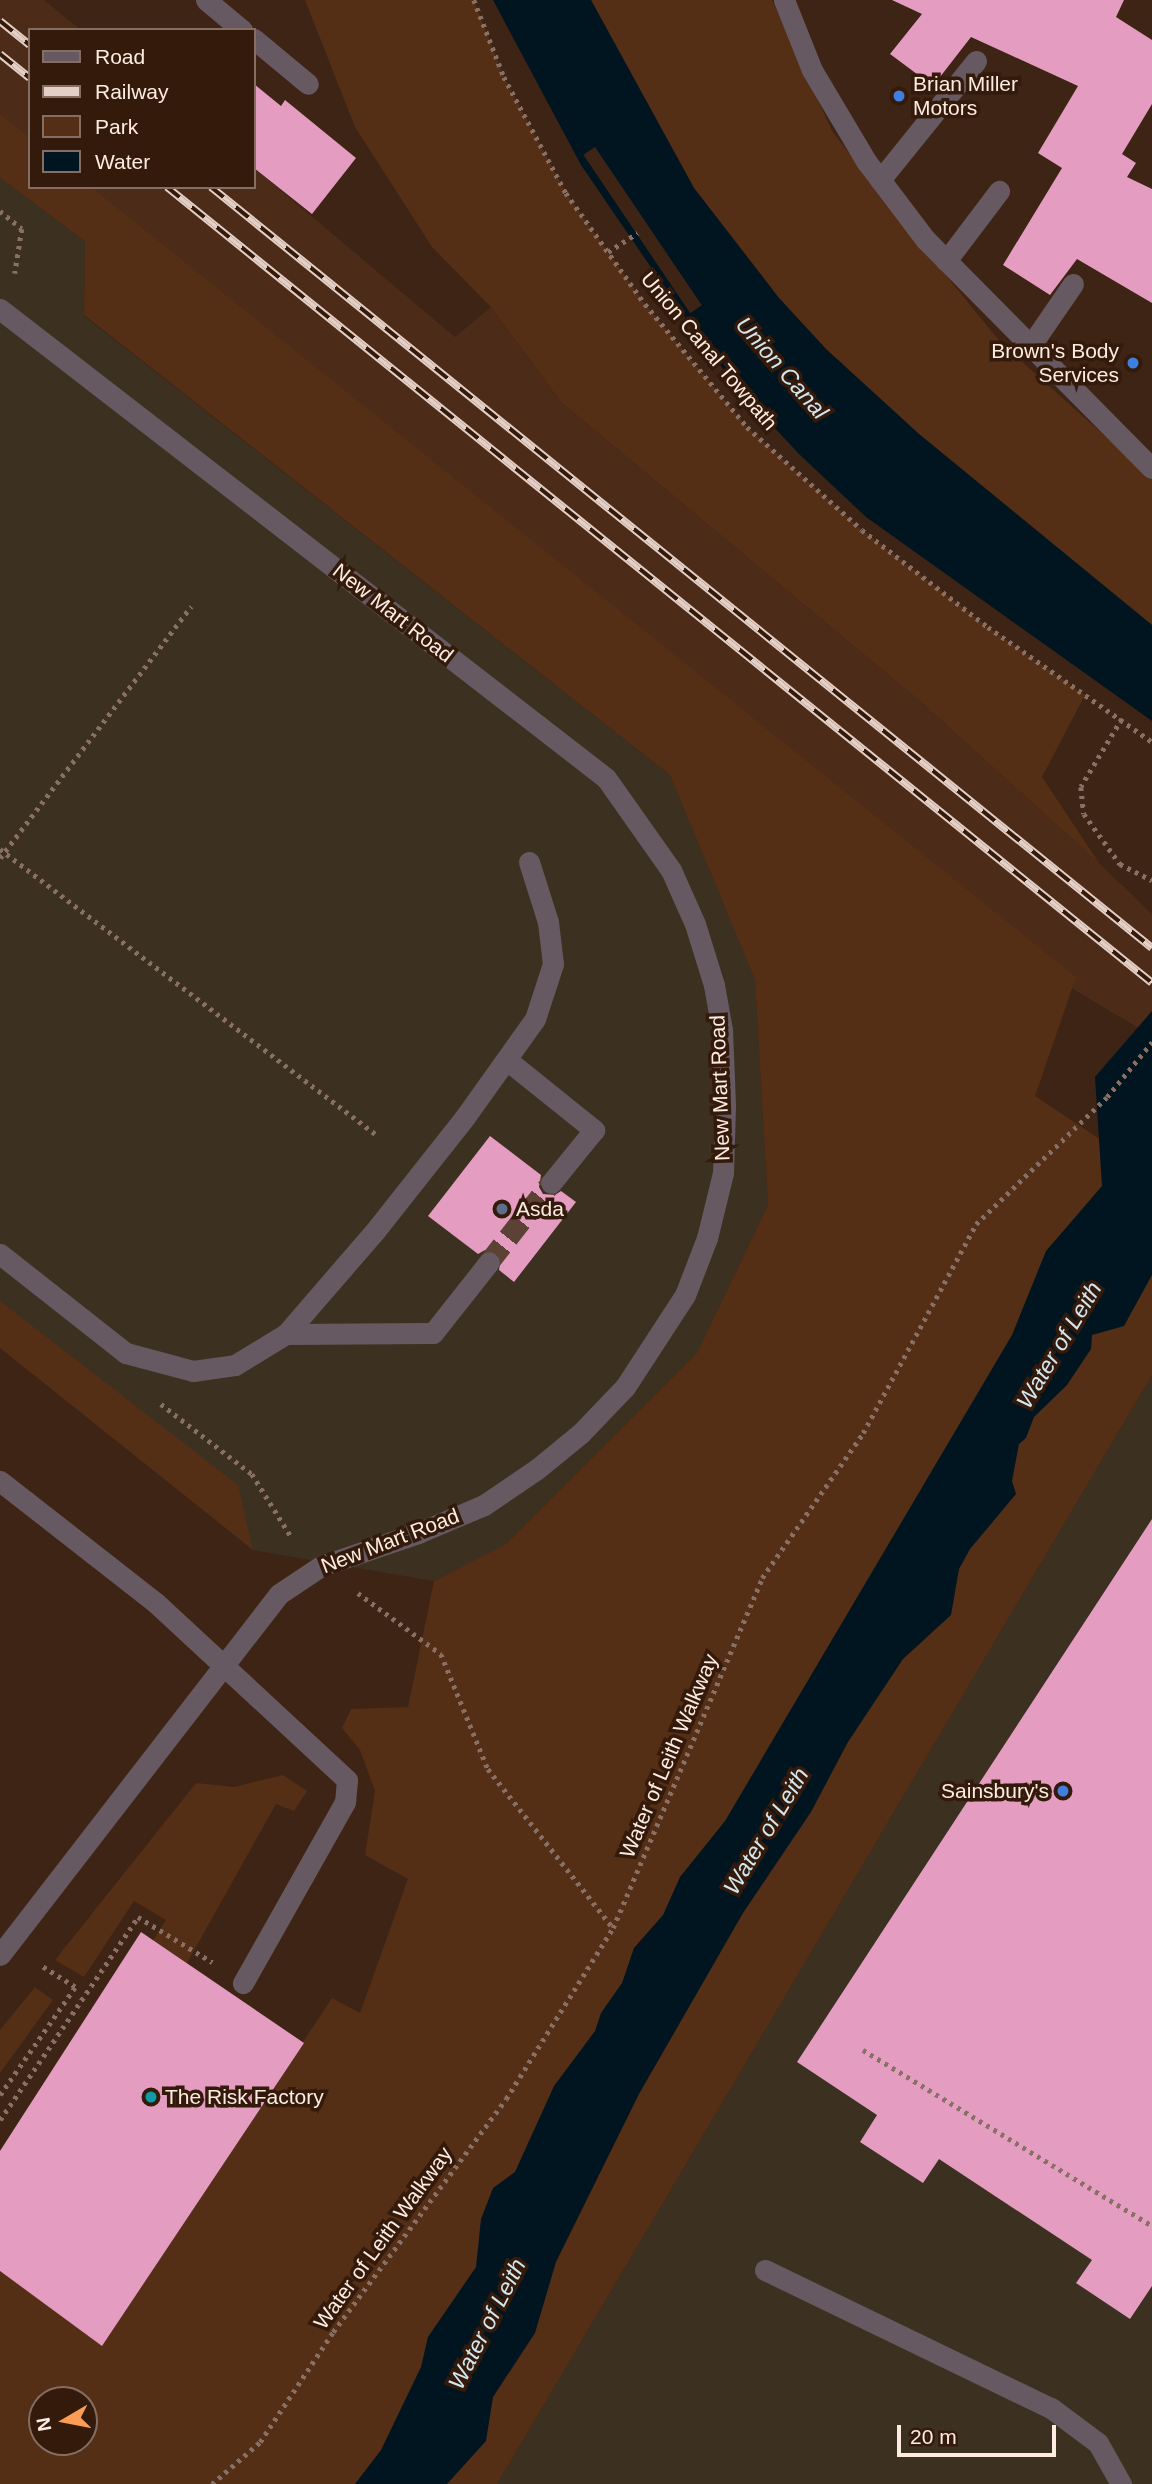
<!DOCTYPE html>
<html>
<head>
<meta charset="utf-8">
<style>
  body { margin:0 }
  #map { position:relative; width:1152px; height:2484px; overflow:hidden; background:#3e2415; font-family:Helvetica,sans-serif }
  div>[style] { position:absolute }
  .commercial>* { inset:0; background:#3c3121 }
  .built>* { inset:0; background:#4c2b18 }
  .green>* { inset:0; background:#552e16 }
  .water>* { inset:0; background:#001520 }
  .pier>* { inset:0; background:#3e2415; transform-origin:0 0 }
  .building>* { inset:0; background:#e49cc1 }
  .minor-tunnel>* { height:21px; margin-top:-10.5px; transform-origin:0; background:repeating-linear-gradient(90deg,#5b4234 0 21px,transparent 0 31px) }
  .path>* { height:4.5px; margin-top:-2.25px; transform-origin:0; background:repeating-linear-gradient(90deg,#887164 0 3.5px,transparent 0 8.5px) }
  .minor>* { height:21px; margin:-10.5px; padding:0 10.5px; transform-origin:10.5px; border-radius:10.5px; background:#675961 }
  .rail>* { height:8px; margin-top:-4px; transform-origin:0; background:repeating-linear-gradient(90deg,#331a0b 0 16px,#e3cfc5 0 32px); box-sizing:border-box; border-block:2px solid #e3cfc5 }
  .dots>* { width:19px; height:19px; translate:-50% -50%; box-sizing:border-box; border:4px solid #331a0b; border-radius:50% }
  span { translate:-50% -50%; white-space:nowrap; text-align:center; line-height:1.15; -webkit-text-stroke:7px #331a0b; paint-order:stroke }
  .poi-label { font-size:21px; color:#feece2 }
  .left { translate:0 -50%; text-align:left }
  .right { translate:-100% -50%; text-align:right }
  .street-label { font-size:21px; color:#feece2 }
  .water-label { font-size:23px; color:#d3e7f1; font-style:italic }
  .legend { position:absolute; left:28px; top:28px; width:228px; height:161px; box-sizing:border-box; background:#331a0b; border:2px solid #846e61; margin:0; padding:9px 12px; list-style:none; font-size:21px; color:#feece2 }
  .legend li { display:flex; align-items:center; gap:14px; height:35px }
  .legend b { width:35px; border:2px solid #846e61 }
  .north { position:absolute; left:28px; top:2386px; width:70px; height:70px; box-sizing:border-box; background:#331a0b; border:2px solid #846e61; border-radius:50%; rotate:260deg; font-size:19px; font-weight:700; line-height:28px; text-align:center; color:#feece2 }
  .north::after { content:''; display:block; margin:auto; width:24px; height:32px; background:#fd9d55; clip-path:polygon(50% 0,100% 100%,50% 72%,0 100%) }
  .scale { position:absolute; left:897px; top:2425px; width:159px; height:32px; box-sizing:border-box; border:4px solid #feece2; border-top:0; padding-left:9px; font-size:21px; line-height:24px; white-space:nowrap; color:#feece2; -webkit-text-stroke:5px #331a0b; paint-order:stroke }
</style>
</head>
<body>
<div id="map">
  <div class="commercial">
    <div style="clip-path:polygon(0 178px,85px 241px,84px 316px,670px 775px,755px 980px,768px 1205px,697px 1353px,506px 1544px,434px 1581px,253px 1550px,0 1342px)"></div>
    <div style="clip-path:polygon(1152px 1375px,1152px 2484px,497px 2484px)"></div>
  </div>
  <div class="built">
    <div style="clip-path:polygon(0 0,44px 0,81px 30px,30px 30px,30px 163px,0 137px)"></div>
    <div style="clip-path:polygon(254px 168px,455px 337px,491px 307px,561px 402px,920px 701px,1099px 863px,1152px 914px,1152px 1036px,994px 942px,59px 187px,254px 187px)"></div>
  </div>
  <div class="green">
    <div style="clip-path:polygon(305px 0,474px 0,504px 77px,566px 193px,645px 304px,747px 427px,862px 530px,988px 627px,1085px 695px,1042px 777px,1099px 863px,920px 701px,561px 402px,491px 307px,432px 247px,355px 127px)"></div>
    <div style="clip-path:polygon(591px 0,772px 0,832px 131px,899px 218px,1002px 344px,1152px 478px,1152px 625px,919px 434px,826px 349px,779px 298px,694px 188px)"></div>
    <div style="clip-path:polygon(evenodd,0 114px,30px 138px,30px 187px,91px 187px,1076px 977px,1035px 1096px,1152px 1174px,1152px 1375px,497px 2484px,0 2484px,0 2271px,103px 2345px,332px 1998px,360px 2013px,408px 1879px,365px 1855px,375px 1791px,360px 1750px,342px 1728px,351px 1709px,408px 1707px,434px 1581px,506px 1544px,697px 1353px,768px 1205px,755px 980px,670px 775px,84px 315px,85px 241px,0 178px,0 114px,42px 2400px,84px 2400px,84px 2442px,42px 2442px,42px 2400px)"></div>
    <div style="clip-path:polygon(0 1301px,238px 1485px,253px 1550px,0 1348px)"></div>
    <div style="clip-path:polygon(283px 1775px,307px 1791px,294px 1811px,276px 1804px,187px 1963px,153px 1940px,166px 1920px,134px 1901px,84px 1977px,55px 1960px,196px 1783px,234px 1787px)"></div>
    <div style="clip-path:polygon(35px 1987px,53px 2000px,0 2073px,0 2030px)"></div>
  </div>
  <div class="water">
    <div style="clip-path:polygon(493px 0,591px 0,694px 188px,779px 298px,826px 349px,919px 434px,1152px 625px,1152px 721px,866px 517px,799px 454px,734px 384px,689px 323px,581px 165px)"></div>
    <div style="clip-path:polygon(1152px 1011px,1152px 1275px,1124px 1326px,1092px 1335px,1091px 1349px,1067px 1385px,1034px 1417px,1026px 1438px,1019px 1444px,1012px 1481px,1016px 1494px,970px 1549px,959px 1569px,951px 1615px,903px 1659px,848px 1742px,811px 1812px,743px 1913px,639px 2094px,556px 2262px,535px 2333px,493px 2397px,486px 2441px,447px 2484px,355px 2484px,381px 2450px,421px 2367px,428px 2337px,476px 2267px,481px 2219px,493px 2188px,515px 2172px,554px 2086px,595px 2031px,601px 2013px,622px 1983px,634px 1948px,663px 1915px,680px 1877px,725px 1821px,1012px 1335px,1046px 1251px,1102px 1186px,1095px 1077px)"></div>
  </div>
  <div class="pier">
    <div style="left:595px;top:147px;width:191px;height:14px;rotate:56deg"></div>
  </div>
  <div class="building">
    <div style="clip-path:polygon(892px 0,1124px 0,1116px 17px,1152px 40px,1152px 104px,1122px 154px,1136px 163px,1127px 177px,1152px 189px,1152px 303px,1077px 259px,1050px 295px,1003px 265px,1062px 168px,1038px 153px,1078px 86px,971px 37px,933px 86px,890px 54px,922px 14px)"></div>
    <div style="clip-path:polygon(254px 84px,281px 106px,285px 100px,356px 158px,312px 214px,254px 168px)"></div>
    <div style="clip-path:polygon(490px 1136px,541px 1175px,539px 1187px,543px 1194px,555px 1195px,561px 1191px,576px 1202px,514px 1282px,499px 1270px,501px 1258px,497px 1251px,485px 1250px,478px 1254px,428px 1216px)"></div>
    <div style="clip-path:polygon(1152px 1519px,1152px 2286px,1130px 2319px,1076px 2283px,1092px 2260px,939px 2159px,923px 2183px,860px 2142px,877px 2115px,797px 2062px)"></div>
    <div style="clip-path:polygon(141px 1932px,304px 2043px,102px 2346px,0 2271px,0 2151px)"></div>
  </div>
  <div class="minor-tunnel">
    <div style="left:489px;top:1262px;width:100px;rotate:-51.9deg"></div>
  </div>
  <div class="path">
    <div style="left:474px;top:0;width:83px;rotate:68.7deg"></div>
    <div style="left:504px;top:77px;width:132px;rotate:61.9deg"></div>
    <div style="left:566px;top:193px;width:136px;rotate:54.6deg"></div>
    <div style="left:645px;top:304px;width:160px;rotate:50.3deg"></div>
    <div style="left:747px;top:427px;width:154px;rotate:41.8deg"></div>
    <div style="left:862px;top:530px;width:159px;rotate:37.6deg"></div>
    <div style="left:988px;top:627px;width:200px;rotate:35deg"></div>
    <div style="left:0;top:211px;width:28px;rotate:39deg"></div>
    <div style="left:22px;top:229px;width:45px;rotate:99deg"></div>
    <div style="left:608px;top:252px;width:35px;rotate:-33deg"></div>
    <div style="left:1122px;top:719px;width:79px;rotate:121.1deg"></div>
    <div style="left:1081px;top:787px;width:27px;rotate:84deg"></div>
    <div style="left:1084px;top:814px;width:62px;rotate:54.2deg"></div>
    <div style="left:1120px;top:864px;width:36px;rotate:27deg"></div>
    <div style="left:0;top:849px;width:471px;rotate:37.2deg"></div>
    <div style="left:0;top:858px;width:316px;rotate:-52.8deg"></div>
    <div style="left:161px;top:1404px;width:115px;rotate:37.6deg"></div>
    <div style="left:252px;top:1474px;width:75px;rotate:58deg"></div>
    <div style="left:358px;top:1593px;width:103px;rotate:36.3deg"></div>
    <div style="left:441px;top:1654px;width:124px;rotate:67.8deg"></div>
    <div style="left:488px;top:1769px;width:202px;rotate:51.8deg"></div>
    <div style="left:863px;top:2050px;width:338px;rotate:31.3deg"></div>
    <div style="left:0;top:2095px;width:131px;rotate:-55.2deg"></div>
    <div style="left:75px;top:1987px;width:39px;rotate:-148deg"></div>
    <div style="left:0;top:2120px;width:245px;rotate:-55.8deg"></div>
    <div style="left:138px;top:1917px;width:87px;rotate:31.3deg"></div>
    <div style="left:212px;top:2484px;width:64px;rotate:-41.2deg"></div>
    <div style="left:260px;top:2442px;width:132px;rotate:-56.4deg"></div>
    <div style="left:333px;top:2332px;width:290px;rotate:-53.4deg"></div>
    <div style="left:506px;top:2099px;width:202px;rotate:-58deg"></div>
    <div style="left:613px;top:1928px;width:380px;rotate:-66.9deg"></div>
    <div style="left:762px;top:1578px;width:177px;rotate:-55.1deg"></div>
    <div style="left:863px;top:1433px;width:238px;rotate:-61.6deg"></div>
    <div style="left:976px;top:1224px;width:182px;rotate:-44.1deg"></div>
    <div style="left:1107px;top:1097px;width:71px;rotate:-50.7deg"></div>
  </div>
  <div class="minor">
    <div style="left:206px;top:0;width:47px;rotate:39.8deg"></div>
    <div style="left:784px;top:0;width:75px;rotate:68.2deg"></div>
    <div style="left:812px;top:70px;width:106px;rotate:59.3deg"></div>
    <div style="left:866px;top:161px;width:98px;rotate:52.9deg"></div>
    <div style="left:925px;top:239px;width:322px;rotate:45.3deg"></div>
    <div style="left:254px;top:39px;width:70px;rotate:39.8deg"></div>
    <div style="left:880px;top:180px;width:153px;rotate:-51.1deg"></div>
    <div style="left:946px;top:261px;width:88px;rotate:-52.9deg"></div>
    <div style="left:0;top:309px;width:766px;rotate:37.74deg"></div>
    <div style="left:606px;top:778px;width:113px;rotate:54.8deg"></div>
    <div style="left:671px;top:870px;width:59px;rotate:66deg"></div>
    <div style="left:695px;top:924px;width:64px;rotate:72.7deg"></div>
    <div style="left:714px;top:985px;width:46px;rotate:79.9deg"></div>
    <div style="left:722px;top:1030px;width:76px;rotate:87.7deg"></div>
    <div style="left:725px;top:1106px;width:67px;rotate:91.7deg"></div>
    <div style="left:723px;top:1173px;width:67px;rotate:103.8deg"></div>
    <div style="left:707px;top:1238px;width:61px;rotate:111.1deg"></div>
    <div style="left:685px;top:1295px;width:110px;rotate:123.1deg"></div>
    <div style="left:625px;top:1387px;width:64px;rotate:133.7deg"></div>
    <div style="left:581px;top:1433px;width:57px;rotate:140.7deg"></div>
    <div style="left:537px;top:1469px;width:64px;rotate:145.8deg"></div>
    <div style="left:484px;top:1505px;width:72px;rotate:157deg"></div>
    <div style="left:418px;top:1533px;width:102px;rotate:161.2deg"></div>
    <div style="left:321px;top:1566px;width:50px;rotate:146.3deg"></div>
    <div style="left:279px;top:1594px;width:456px;rotate:127.7deg"></div>
    <div style="left:1031px;top:345px;width:74px;rotate:-55.5deg"></div>
    <div style="left:507px;top:1060px;width:112px;rotate:38.8deg"></div>
    <div style="left:594px;top:1130px;width:68px;rotate:129.1deg"></div>
    <div style="left:0;top:1254px;width:160px;rotate:38.2deg"></div>
    <div style="left:126px;top:1353px;width:69px;rotate:15deg"></div>
    <div style="left:193px;top:1371px;width:42px;rotate:-8.1deg"></div>
    <div style="left:235px;top:1365px;width:60px;rotate:-31.3deg"></div>
    <div style="left:286px;top:1334px;width:136px;rotate:-49.2deg"></div>
    <div style="left:375px;top:1231px;width:145px;rotate:-51.7deg"></div>
    <div style="left:465px;top:1117px;width:120px;rotate:-54.5deg"></div>
    <div style="left:535px;top:1019px;width:58px;rotate:-71.9deg"></div>
    <div style="left:553px;top:964px;width:42px;rotate:-96.8deg"></div>
    <div style="left:548px;top:922px;width:63px;rotate:-107.6deg"></div>
    <div style="left:286px;top:1334px;width:147px;rotate:-0.4deg"></div>
    <div style="left:433px;top:1333px;width:90px;rotate:-51.7deg"></div>
    <div style="left:0;top:1481px;width:198px;rotate:38deg"></div>
    <div style="left:156px;top:1603px;width:260px;rotate:42.8deg"></div>
    <div style="left:347px;top:1780px;width:22px;rotate:95deg"></div>
    <div style="left:345px;top:1802px;width:208px;rotate:119.4deg"></div>
    <div style="left:765px;top:2270px;width:318px;rotate:25.8deg"></div>
    <div style="left:1051px;top:2408px;width:59px;rotate:36.7deg"></div>
    <div style="left:1098px;top:2443px;width:47px;rotate:60.7deg"></div>
  </div>
  <div class="rail">
    <div style="left:0;top:21px;width:38px;rotate:39deg"></div>
    <div style="left:0;top:54px;width:38px;rotate:39deg"></div>
    <div style="left:167px;top:187px;width:1266px;rotate:38.94deg"></div>
    <div style="left:211px;top:187px;width:1210px;rotate:38.96deg"></div>
  </div>
  <div class="dots">
    <div style="left:899px;top:96px;background:#3f7fe0"></div>
    <div style="left:1133px;top:363px;background:#3f7fe0"></div>
    <div style="left:502px;top:1209px;background:#5c6f8a"></div>
    <div style="left:1063px;top:1791px;background:#3f7fe0"></div>
    <div style="left:151px;top:2097px;background:#0f9aa8"></div>
  </div>
  <div class="poi-label">
    <span class="left" style="left:913px;top:96px">Brian Miller<br>Motors</span>
    <span class="right" style="left:1119px;top:363px">Brown's Body<br>Services</span>
    <span class="left" style="left:516px;top:1209px">Asda</span>
    <span class="right" style="left:1049px;top:1791px">Sainsbury's</span>
    <span class="left" style="left:165px;top:2097px">The Risk Factory</span>
  </div>
  <div class="street-label">
    <span style="left:709px;top:351px;rotate:50deg">Union Canal Towpath</span>
    <span style="left:393px;top:613px;rotate:38deg">New Mart Road</span>
    <span style="left:720px;top:1088px;rotate:-92deg">New Mart Road</span>
    <span style="left:390px;top:1541px;rotate:-21deg">New Mart Road</span>
    <span style="left:669px;top:1756px;rotate:-67deg">Water of Leith Walkway</span>
    <span style="left:383px;top:2238px;rotate:-54deg">Water of Leith Walkway</span>
  </div>
  <div class="water-label">
    <span style="left:782px;top:368px;rotate:49deg">Union Canal</span>
    <span style="left:1059px;top:1345px;rotate:-59deg">Water of Leith</span>
    <span style="left:766px;top:1831px;rotate:-59deg">Water of Leith</span>
    <span style="left:487px;top:2324px;rotate:-63deg">Water of Leith</span>
  </div>
  <ul class="legend">
  <li><b style="height:9px;background:#675961"></b>Road</li>
  <li><b style="height:9px;background:#e3cfc5"></b>Railway</li>
  <li><b style="height:19px;background:#552e16"></b>Park</li>
  <li><b style="height:19px;background:#001520"></b>Water</li>
  </ul>
  <div class="north">N</div>
  <div class="scale">20 m</div>
</div>
</body>
</html>
